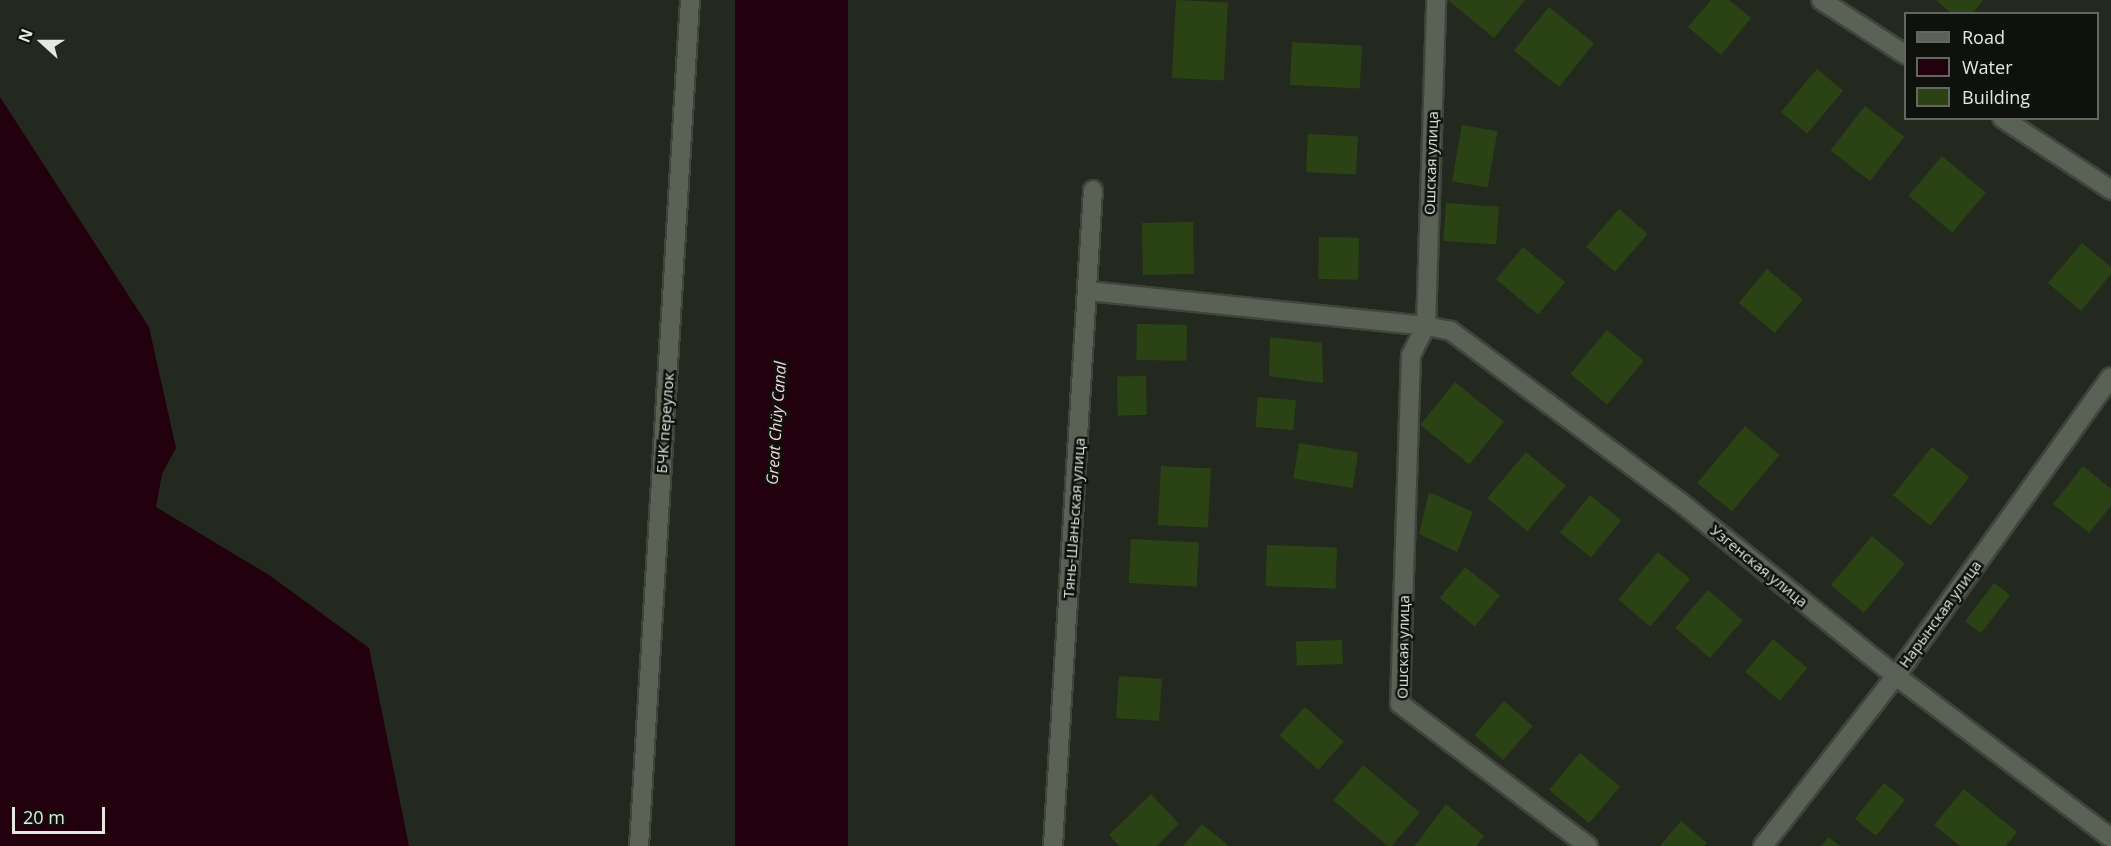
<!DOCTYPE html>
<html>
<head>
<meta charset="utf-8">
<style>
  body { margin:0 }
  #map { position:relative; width:2111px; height:846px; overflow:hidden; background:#23291f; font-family:"Open Sans",sans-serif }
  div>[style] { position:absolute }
  .water>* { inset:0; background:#22000e; transform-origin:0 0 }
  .building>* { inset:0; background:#2b4314; transform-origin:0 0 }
  .roads { filter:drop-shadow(2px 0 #40453c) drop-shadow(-2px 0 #40453c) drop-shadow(0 2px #40453c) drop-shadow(0 -2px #40453c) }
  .street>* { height:18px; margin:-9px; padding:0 9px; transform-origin:9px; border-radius:9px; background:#5a6155 }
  span { translate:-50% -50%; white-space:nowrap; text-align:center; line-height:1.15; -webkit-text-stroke:5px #0e110c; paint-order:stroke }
  .street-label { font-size:15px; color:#e4e8e1 }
  .water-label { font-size:16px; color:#f8d4e1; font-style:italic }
  .legend { position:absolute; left:1904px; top:12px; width:195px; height:108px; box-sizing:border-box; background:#0e110c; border:2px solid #646761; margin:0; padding:8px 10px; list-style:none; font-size:18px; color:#e4e8e1 }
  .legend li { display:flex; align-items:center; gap:12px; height:30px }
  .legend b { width:30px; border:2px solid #646761 }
  .north { position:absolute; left:12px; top:12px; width:60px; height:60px; -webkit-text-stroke:4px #0e110c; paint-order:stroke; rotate:291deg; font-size:16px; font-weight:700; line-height:24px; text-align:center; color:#e4e8e1 }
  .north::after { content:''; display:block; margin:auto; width:21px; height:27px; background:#e4e8e1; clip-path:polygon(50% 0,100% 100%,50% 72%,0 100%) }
  .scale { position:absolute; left:12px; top:807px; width:93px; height:27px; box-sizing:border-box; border:3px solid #e4e8e1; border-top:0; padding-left:8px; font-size:18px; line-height:21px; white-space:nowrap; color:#e4e8e1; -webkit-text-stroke:4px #0e110c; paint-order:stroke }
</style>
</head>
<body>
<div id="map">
  <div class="water">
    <div style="left:735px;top:0;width:113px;height:847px"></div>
    <div style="clip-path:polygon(0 97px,149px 327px,176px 448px,162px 474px,156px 507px,269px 575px,369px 648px,409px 846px,0 846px)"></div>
  </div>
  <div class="building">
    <div style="left:1176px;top:0;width:52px;height:78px;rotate:3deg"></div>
    <div style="clip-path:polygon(1448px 0,1525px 0,1494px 38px)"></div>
    <div style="clip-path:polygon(1711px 0,1729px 0,1751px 18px,1721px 55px,1688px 27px)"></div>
    <div style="clip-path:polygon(1936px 0,1983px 0,1972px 14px,1952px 14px)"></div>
    <div style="left:1549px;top:7px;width:58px;height:56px;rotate:39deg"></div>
    <div style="left:1292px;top:42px;width:70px;height:43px;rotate:3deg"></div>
    <div style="left:1817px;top:69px;width:34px;height:56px;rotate:40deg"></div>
    <div style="left:1865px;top:106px;width:50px;height:56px;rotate:38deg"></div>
    <div style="left:1462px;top:125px;width:36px;height:57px;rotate:10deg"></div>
    <div style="left:1308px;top:134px;width:50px;height:38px;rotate:3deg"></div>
    <div style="left:1942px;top:156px;width:57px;height:52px;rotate:40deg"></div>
    <div style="left:1446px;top:203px;width:53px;height:38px;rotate:4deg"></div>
    <div style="left:1619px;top:209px;width:38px;height:50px;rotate:41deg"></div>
    <div style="left:1193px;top:222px;width:52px;height:51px;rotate:89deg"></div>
    <div style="left:1319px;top:237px;width:40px;height:42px;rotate:1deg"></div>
    <div style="clip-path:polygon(2082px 243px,2111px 267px,2111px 274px,2081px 311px,2048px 283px)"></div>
    <div style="left:1523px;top:247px;width:55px;height:42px;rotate:40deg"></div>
    <div style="left:1767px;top:269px;width:47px;height:44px;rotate:40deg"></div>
    <div style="left:1137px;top:324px;width:50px;height:36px;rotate:1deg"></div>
    <div style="left:1607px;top:330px;width:48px;height:57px;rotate:40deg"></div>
    <div style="clip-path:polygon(1270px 337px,1322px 343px,1323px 383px,1269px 376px)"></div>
    <div style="left:1146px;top:376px;width:39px;height:29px;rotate:89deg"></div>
    <div style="left:1455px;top:382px;width:63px;height:55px;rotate:39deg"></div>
    <div style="left:1258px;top:397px;width:38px;height:30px;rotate:5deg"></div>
    <div style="left:1745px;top:426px;width:45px;height:74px;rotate:40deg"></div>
    <div style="left:1299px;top:443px;width:60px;height:36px;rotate:9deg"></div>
    <div style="left:1932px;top:447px;width:48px;height:62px;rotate:39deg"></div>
    <div style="left:1526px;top:452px;width:52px;height:60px;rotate:40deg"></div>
    <div style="left:1161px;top:466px;width:50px;height:59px;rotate:3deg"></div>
    <div style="clip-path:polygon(2083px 466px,2111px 489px,2111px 506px,2089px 533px,2053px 504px)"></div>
    <div style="clip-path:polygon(1429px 492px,1473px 512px,1457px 552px,1419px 534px)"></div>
    <div style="left:1590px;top:495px;width:40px;height:48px;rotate:39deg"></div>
    <div style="left:1872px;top:536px;width:43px;height:64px;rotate:40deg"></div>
    <div style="left:1131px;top:539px;width:68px;height:44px;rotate:3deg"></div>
    <div style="left:1267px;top:545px;width:70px;height:41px;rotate:2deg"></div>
    <div style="left:1658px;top:552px;width:42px;height:62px;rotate:40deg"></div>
    <div style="left:1465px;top:567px;width:45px;height:40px;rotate:39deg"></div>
    <div style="left:1994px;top:583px;width:20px;height:48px;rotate:37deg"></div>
    <div style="left:1708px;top:590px;width:46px;height:50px;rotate:41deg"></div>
    <div style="left:1773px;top:639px;width:45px;height:43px;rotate:40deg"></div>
    <div style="left:1342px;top:640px;width:24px;height:46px;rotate:88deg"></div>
    <div style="left:1119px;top:676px;width:43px;height:42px;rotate:4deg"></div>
    <div style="left:1504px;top:701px;width:38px;height:45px;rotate:41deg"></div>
    <div style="left:1305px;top:707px;width:52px;height:38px;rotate:42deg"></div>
    <div style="left:1580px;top:753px;width:52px;height:48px;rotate:40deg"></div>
    <div style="left:1363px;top:765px;width:74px;height:46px;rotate:40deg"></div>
    <div style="left:1884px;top:783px;width:27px;height:46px;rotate:39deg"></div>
    <div style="clip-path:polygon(1964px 789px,2017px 832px,2006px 846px,1960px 846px,1934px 825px)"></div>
    <div style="clip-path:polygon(1151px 794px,1179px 824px,1157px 846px,1119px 846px,1109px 835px)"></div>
    <div style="clip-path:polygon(1446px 804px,1484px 836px,1476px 846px,1415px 846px)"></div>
    <div style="clip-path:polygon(1681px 821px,1707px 843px,1705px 846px,1660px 846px)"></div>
    <div style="clip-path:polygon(1202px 824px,1229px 846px,1183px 846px)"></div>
    <div style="clip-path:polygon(1828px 837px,1840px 846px,1821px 846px)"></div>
  </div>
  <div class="roads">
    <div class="street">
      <div style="left:1821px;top:0;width:101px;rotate:32.9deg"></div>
      <div style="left:2002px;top:118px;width:131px;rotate:33.4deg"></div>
      <div style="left:1088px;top:291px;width:340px;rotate:5.9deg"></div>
      <div style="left:1426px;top:326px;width:326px;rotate:-88.2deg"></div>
      <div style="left:639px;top:846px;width:848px;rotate:-86.55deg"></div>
      <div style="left:1053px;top:846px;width:657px;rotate:-86.51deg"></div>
      <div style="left:1588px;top:846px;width:236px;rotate:-142.9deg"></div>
      <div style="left:1400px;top:704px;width:349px;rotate:-88.2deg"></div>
      <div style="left:1411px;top:355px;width:33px;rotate:-63deg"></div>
      <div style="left:1426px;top:326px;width:25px;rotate:11deg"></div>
      <div style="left:1451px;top:331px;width:122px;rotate:36.7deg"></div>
      <div style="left:1549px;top:404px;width:164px;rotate:36.8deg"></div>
      <div style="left:1680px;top:502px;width:277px;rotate:38.9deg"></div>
      <div style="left:1896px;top:676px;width:269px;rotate:37deg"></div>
      <div style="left:1763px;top:846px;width:216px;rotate:-52deg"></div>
      <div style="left:1896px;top:676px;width:368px;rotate:-54.3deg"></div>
    </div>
  </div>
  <div class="street-label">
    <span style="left:1431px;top:163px;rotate:-88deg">Ошская улица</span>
    <span style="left:665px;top:423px;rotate:-86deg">БЧК переулок</span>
    <span style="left:1074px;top:518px;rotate:-86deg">Тянь-Шаньская улица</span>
    <span style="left:1759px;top:566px;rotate:39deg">Узгенская улица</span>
    <span style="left:1940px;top:614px;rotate:-54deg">Нарынская улица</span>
    <span style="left:1403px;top:647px;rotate:-89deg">Ошская улица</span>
  </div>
  <div class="water-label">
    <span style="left:776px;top:423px;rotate:-86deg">Great Chüy Canal</span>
  </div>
  <ul class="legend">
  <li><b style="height:8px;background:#5a6155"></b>Road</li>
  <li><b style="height:16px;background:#22000e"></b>Water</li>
  <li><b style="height:16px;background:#2b4314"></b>Building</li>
  </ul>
  <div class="north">N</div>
  <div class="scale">20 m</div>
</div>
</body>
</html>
